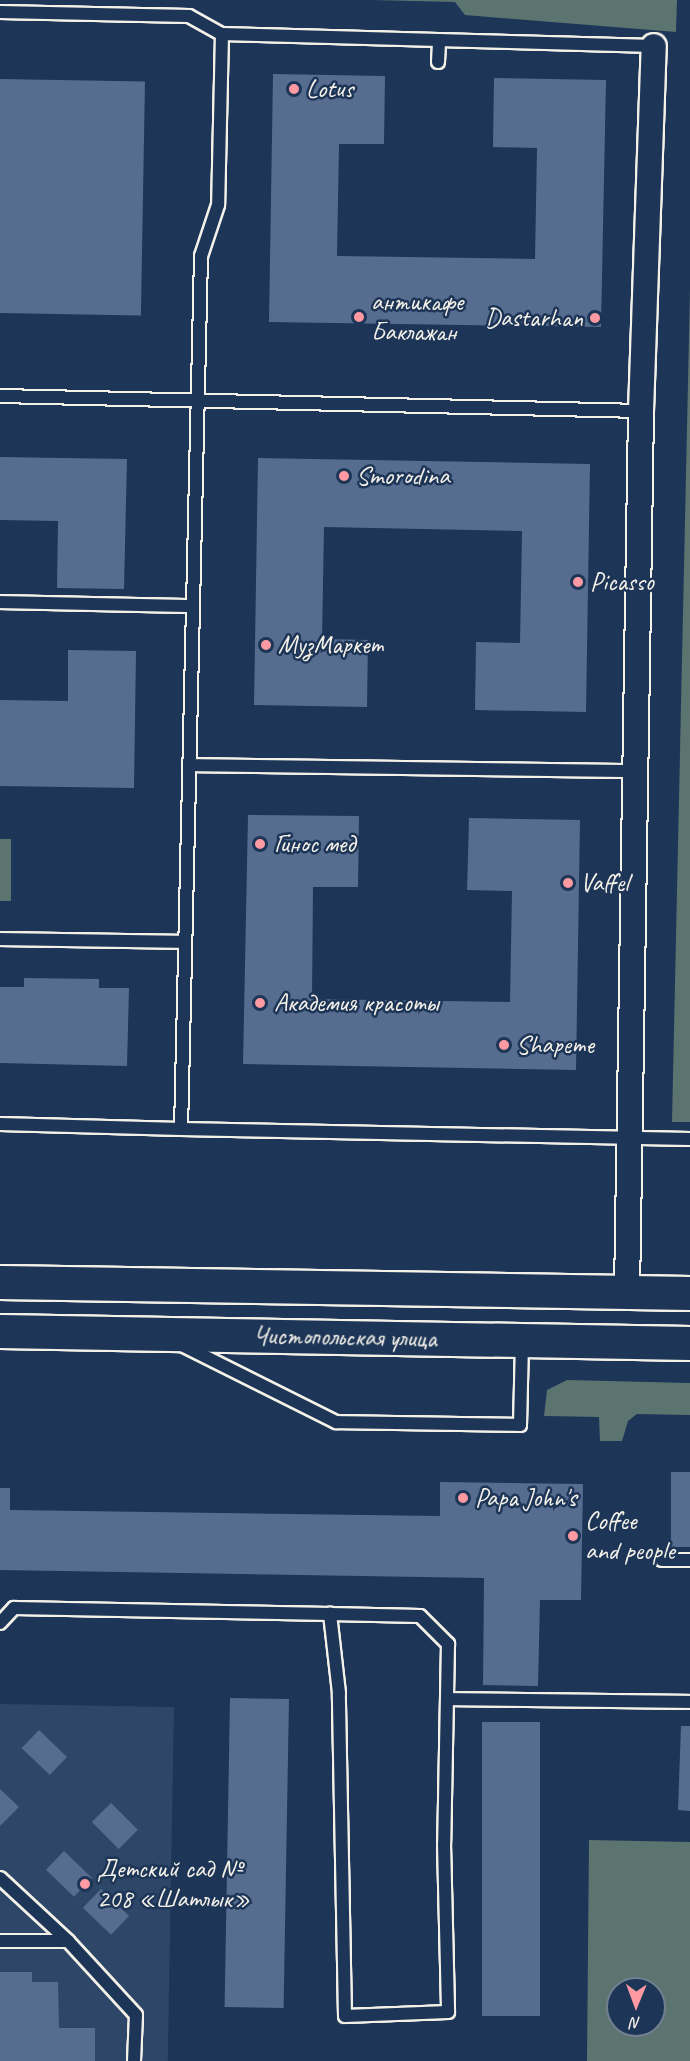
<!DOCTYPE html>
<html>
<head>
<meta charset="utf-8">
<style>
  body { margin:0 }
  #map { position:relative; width:690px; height:2061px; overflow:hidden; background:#1d3557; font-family:Caveat,sans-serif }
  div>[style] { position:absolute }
  .built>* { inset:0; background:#2e4668; transform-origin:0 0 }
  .green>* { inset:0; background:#5c7470; transform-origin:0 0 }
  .building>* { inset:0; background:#576d90; transform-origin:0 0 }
  .roads { filter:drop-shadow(2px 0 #f4f1e8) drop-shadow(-2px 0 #f4f1e8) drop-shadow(0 2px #f4f1e8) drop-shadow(0 -2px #f4f1e8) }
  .service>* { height:12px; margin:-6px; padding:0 6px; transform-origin:6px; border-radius:6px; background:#1d3557 }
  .minor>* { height:24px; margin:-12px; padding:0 12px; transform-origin:12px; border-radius:12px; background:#1d3557 }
  .secondary>* { height:33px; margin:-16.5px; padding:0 16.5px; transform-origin:16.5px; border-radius:16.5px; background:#1d3557 }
  .dots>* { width:16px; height:16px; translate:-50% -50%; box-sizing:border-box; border:3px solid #1d3557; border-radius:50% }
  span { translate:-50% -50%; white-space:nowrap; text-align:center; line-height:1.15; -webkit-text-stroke:5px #1d3557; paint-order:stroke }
  .poi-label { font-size:26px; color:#f4f1e8 }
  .left { translate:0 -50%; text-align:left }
  .right { translate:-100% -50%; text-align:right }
  .street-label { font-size:26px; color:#f4f1e8 }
  .north { position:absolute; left:606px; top:1977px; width:60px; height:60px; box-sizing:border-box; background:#1d3557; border:2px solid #738091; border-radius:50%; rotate:181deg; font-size:16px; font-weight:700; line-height:24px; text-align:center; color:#f4f1e8 }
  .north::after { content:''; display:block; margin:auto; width:21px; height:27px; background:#ff9aa2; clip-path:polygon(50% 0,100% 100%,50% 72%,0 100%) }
</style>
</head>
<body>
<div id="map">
  <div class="built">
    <div style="left:0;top:1704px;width:174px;height:357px;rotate:1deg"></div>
  </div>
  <div class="green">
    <div style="clip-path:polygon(371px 0,677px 0,676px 32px,465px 15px,455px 2px)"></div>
    <div style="clip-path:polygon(690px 289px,690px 1122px,672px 1122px)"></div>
    <div style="left:0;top:839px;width:11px;height:62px"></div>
    <div style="clip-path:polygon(567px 1380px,690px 1383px,690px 1415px,637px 1414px,628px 1421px,622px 1441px,600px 1441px,599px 1417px,544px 1416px,547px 1390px)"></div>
    <div style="clip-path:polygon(evenodd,589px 1840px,690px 1842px,690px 2061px,587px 2061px,589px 1840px,618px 1989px,654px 1989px,654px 2025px,618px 2025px,618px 1989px)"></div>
  </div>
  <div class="building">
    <div style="clip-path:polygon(273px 74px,385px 76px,384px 144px,339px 144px,337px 256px,535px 259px,537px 148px,493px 147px,494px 78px,606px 80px,601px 327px,269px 322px)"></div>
    <div style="left:0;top:79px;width:145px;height:234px;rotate:1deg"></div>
    <div style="clip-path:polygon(0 457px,127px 459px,124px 589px,57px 588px,58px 521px,0 520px)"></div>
    <div style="clip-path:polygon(258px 458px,590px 464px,586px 712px,475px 710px,476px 642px,520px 643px,522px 531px,324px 527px,322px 639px,368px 640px,367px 707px,254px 705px)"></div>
    <div style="clip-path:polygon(68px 650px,136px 651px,134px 788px,0 786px,0 700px,68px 701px)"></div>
    <div style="clip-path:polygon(248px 815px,359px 816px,358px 887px,313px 887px,312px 999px,510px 1002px,512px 891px,467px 890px,469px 818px,580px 820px,576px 1070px,243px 1064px)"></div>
    <div style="clip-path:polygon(24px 978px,99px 979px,99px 988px,129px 988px,127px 1066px,0 1063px,0 987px,24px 987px)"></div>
    <div style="left:671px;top:1472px;width:19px;height:75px"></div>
    <div style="clip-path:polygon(440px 1482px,583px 1484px,581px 1600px,540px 1600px,538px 1686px,483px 1685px,484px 1578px,0 1570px,0 1488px,10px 1488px,10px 1510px,440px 1516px)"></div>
    <div style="left:230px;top:1698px;width:59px;height:309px;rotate:1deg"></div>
    <div style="left:482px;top:1722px;width:58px;height:294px"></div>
    <div style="clip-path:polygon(681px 1726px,690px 1726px,690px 1811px,678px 1810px)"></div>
    <div style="left:39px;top:1730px;width:39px;height:25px;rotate:44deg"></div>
    <div style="clip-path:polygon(0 1789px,19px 1807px,0 1826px)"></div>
    <div style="left:111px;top:1803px;width:38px;height:27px;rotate:45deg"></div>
    <div style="left:64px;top:1851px;width:39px;height:26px;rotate:44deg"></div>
    <div style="left:101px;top:1889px;width:39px;height:26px;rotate:44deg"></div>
    <div style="clip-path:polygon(0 1972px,32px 1972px,32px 1982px,58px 1982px,59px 2028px,95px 2028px,95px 2061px,0 2061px)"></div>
  </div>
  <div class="roads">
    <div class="service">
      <div style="left:0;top:12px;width:189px;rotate:1.2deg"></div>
      <div style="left:189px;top:16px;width:38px;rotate:29deg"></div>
      <div style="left:222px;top:34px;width:432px;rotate:1.6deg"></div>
      <div style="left:222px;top:34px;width:171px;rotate:91.3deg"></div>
      <div style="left:218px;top:205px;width:54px;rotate:108.4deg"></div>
      <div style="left:201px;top:256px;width:873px;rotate:91.31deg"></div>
      <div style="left:181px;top:1129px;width:509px;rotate:1.13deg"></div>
      <div style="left:438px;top:62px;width:22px;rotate:-87deg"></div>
      <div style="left:0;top:396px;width:641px;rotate:1.34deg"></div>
      <div style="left:0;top:602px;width:192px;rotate:1.2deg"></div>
      <div style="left:189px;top:765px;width:446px;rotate:0.8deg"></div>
      <div style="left:0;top:939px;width:185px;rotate:0.9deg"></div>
      <div style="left:0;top:1124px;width:181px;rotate:1.6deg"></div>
      <div style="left:178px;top:1343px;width:177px;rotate:26.6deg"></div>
      <div style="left:336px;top:1422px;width:184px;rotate:0.9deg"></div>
      <div style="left:520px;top:1425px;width:84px;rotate:-88.6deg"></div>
      <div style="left:662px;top:1560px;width:28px"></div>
      <div style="left:330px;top:1614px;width:90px;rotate:1.3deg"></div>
      <div style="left:420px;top:1616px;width:40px;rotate:45deg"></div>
      <div style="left:448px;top:1644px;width:200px;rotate:91.1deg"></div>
      <div style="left:444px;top:1844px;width:168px;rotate:88.6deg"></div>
      <div style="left:448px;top:2012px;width:103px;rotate:177.8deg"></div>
      <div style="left:345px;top:2016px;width:323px;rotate:-91.1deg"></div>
      <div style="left:339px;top:1693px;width:80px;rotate:-96.5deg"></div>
      <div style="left:0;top:1623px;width:21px;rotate:-47deg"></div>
      <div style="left:14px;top:1608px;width:316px;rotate:1.1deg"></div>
      <div style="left:447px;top:1699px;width:243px;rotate:0.7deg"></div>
      <div style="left:0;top:1878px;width:93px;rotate:42.8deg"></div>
      <div style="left:68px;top:1941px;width:100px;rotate:47.4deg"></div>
      <div style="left:136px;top:2015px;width:46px;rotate:92.5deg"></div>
      <div style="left:0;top:1941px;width:68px"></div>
    </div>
    <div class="minor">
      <div style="left:627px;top:1293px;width:882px;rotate:-89.09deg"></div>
      <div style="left:641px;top:411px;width:365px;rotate:-88deg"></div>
    </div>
    <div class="secondary">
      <div style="left:0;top:1282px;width:690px;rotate:0.91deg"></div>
      <div style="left:0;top:1331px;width:690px;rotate:1deg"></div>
    </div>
  </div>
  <div class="dots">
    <div style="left:294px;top:89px;background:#ff9aa2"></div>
    <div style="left:359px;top:317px;background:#ff9aa2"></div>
    <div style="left:595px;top:318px;background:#ff9aa2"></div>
    <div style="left:344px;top:476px;background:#ff9aa2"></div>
    <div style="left:578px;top:582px;background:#ff9aa2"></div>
    <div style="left:266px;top:645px;background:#ff9aa2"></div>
    <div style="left:260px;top:844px;background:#ff9aa2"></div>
    <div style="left:568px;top:883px;background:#ff9aa2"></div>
    <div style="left:260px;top:1003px;background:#ff9aa2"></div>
    <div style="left:504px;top:1045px;background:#ff9aa2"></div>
    <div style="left:463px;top:1498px;background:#ff9aa2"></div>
    <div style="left:573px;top:1536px;background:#ff9aa2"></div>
    <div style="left:85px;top:1884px;background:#ff9aa2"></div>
  </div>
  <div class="poi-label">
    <span class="left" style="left:306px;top:89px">Lotus</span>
    <span class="left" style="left:371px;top:317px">антикафе<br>Баклажан</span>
    <span class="right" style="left:583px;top:318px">Dastarhan</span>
    <span class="left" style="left:356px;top:476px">Smorodina</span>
    <span class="left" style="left:590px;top:582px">Picasso</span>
    <span class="left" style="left:278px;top:645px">МузМаркет</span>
    <span class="left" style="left:274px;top:844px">Гинос мед</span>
    <span class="left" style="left:580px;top:883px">Vaffel</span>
    <span class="left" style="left:274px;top:1003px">Академия красоты</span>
    <span class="left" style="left:516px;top:1045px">Shapeme</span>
    <span class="left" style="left:475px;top:1498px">Papa John's</span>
    <span class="left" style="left:585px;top:1536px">Coffee<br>and people</span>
    <span class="left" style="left:97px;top:1884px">Детский сад №<br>208 «Шатлык»</span>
  </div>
  <div class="street-label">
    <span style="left:345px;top:1337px;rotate:1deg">Чистопольская улица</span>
  </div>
  <div class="north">N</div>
</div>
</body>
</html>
